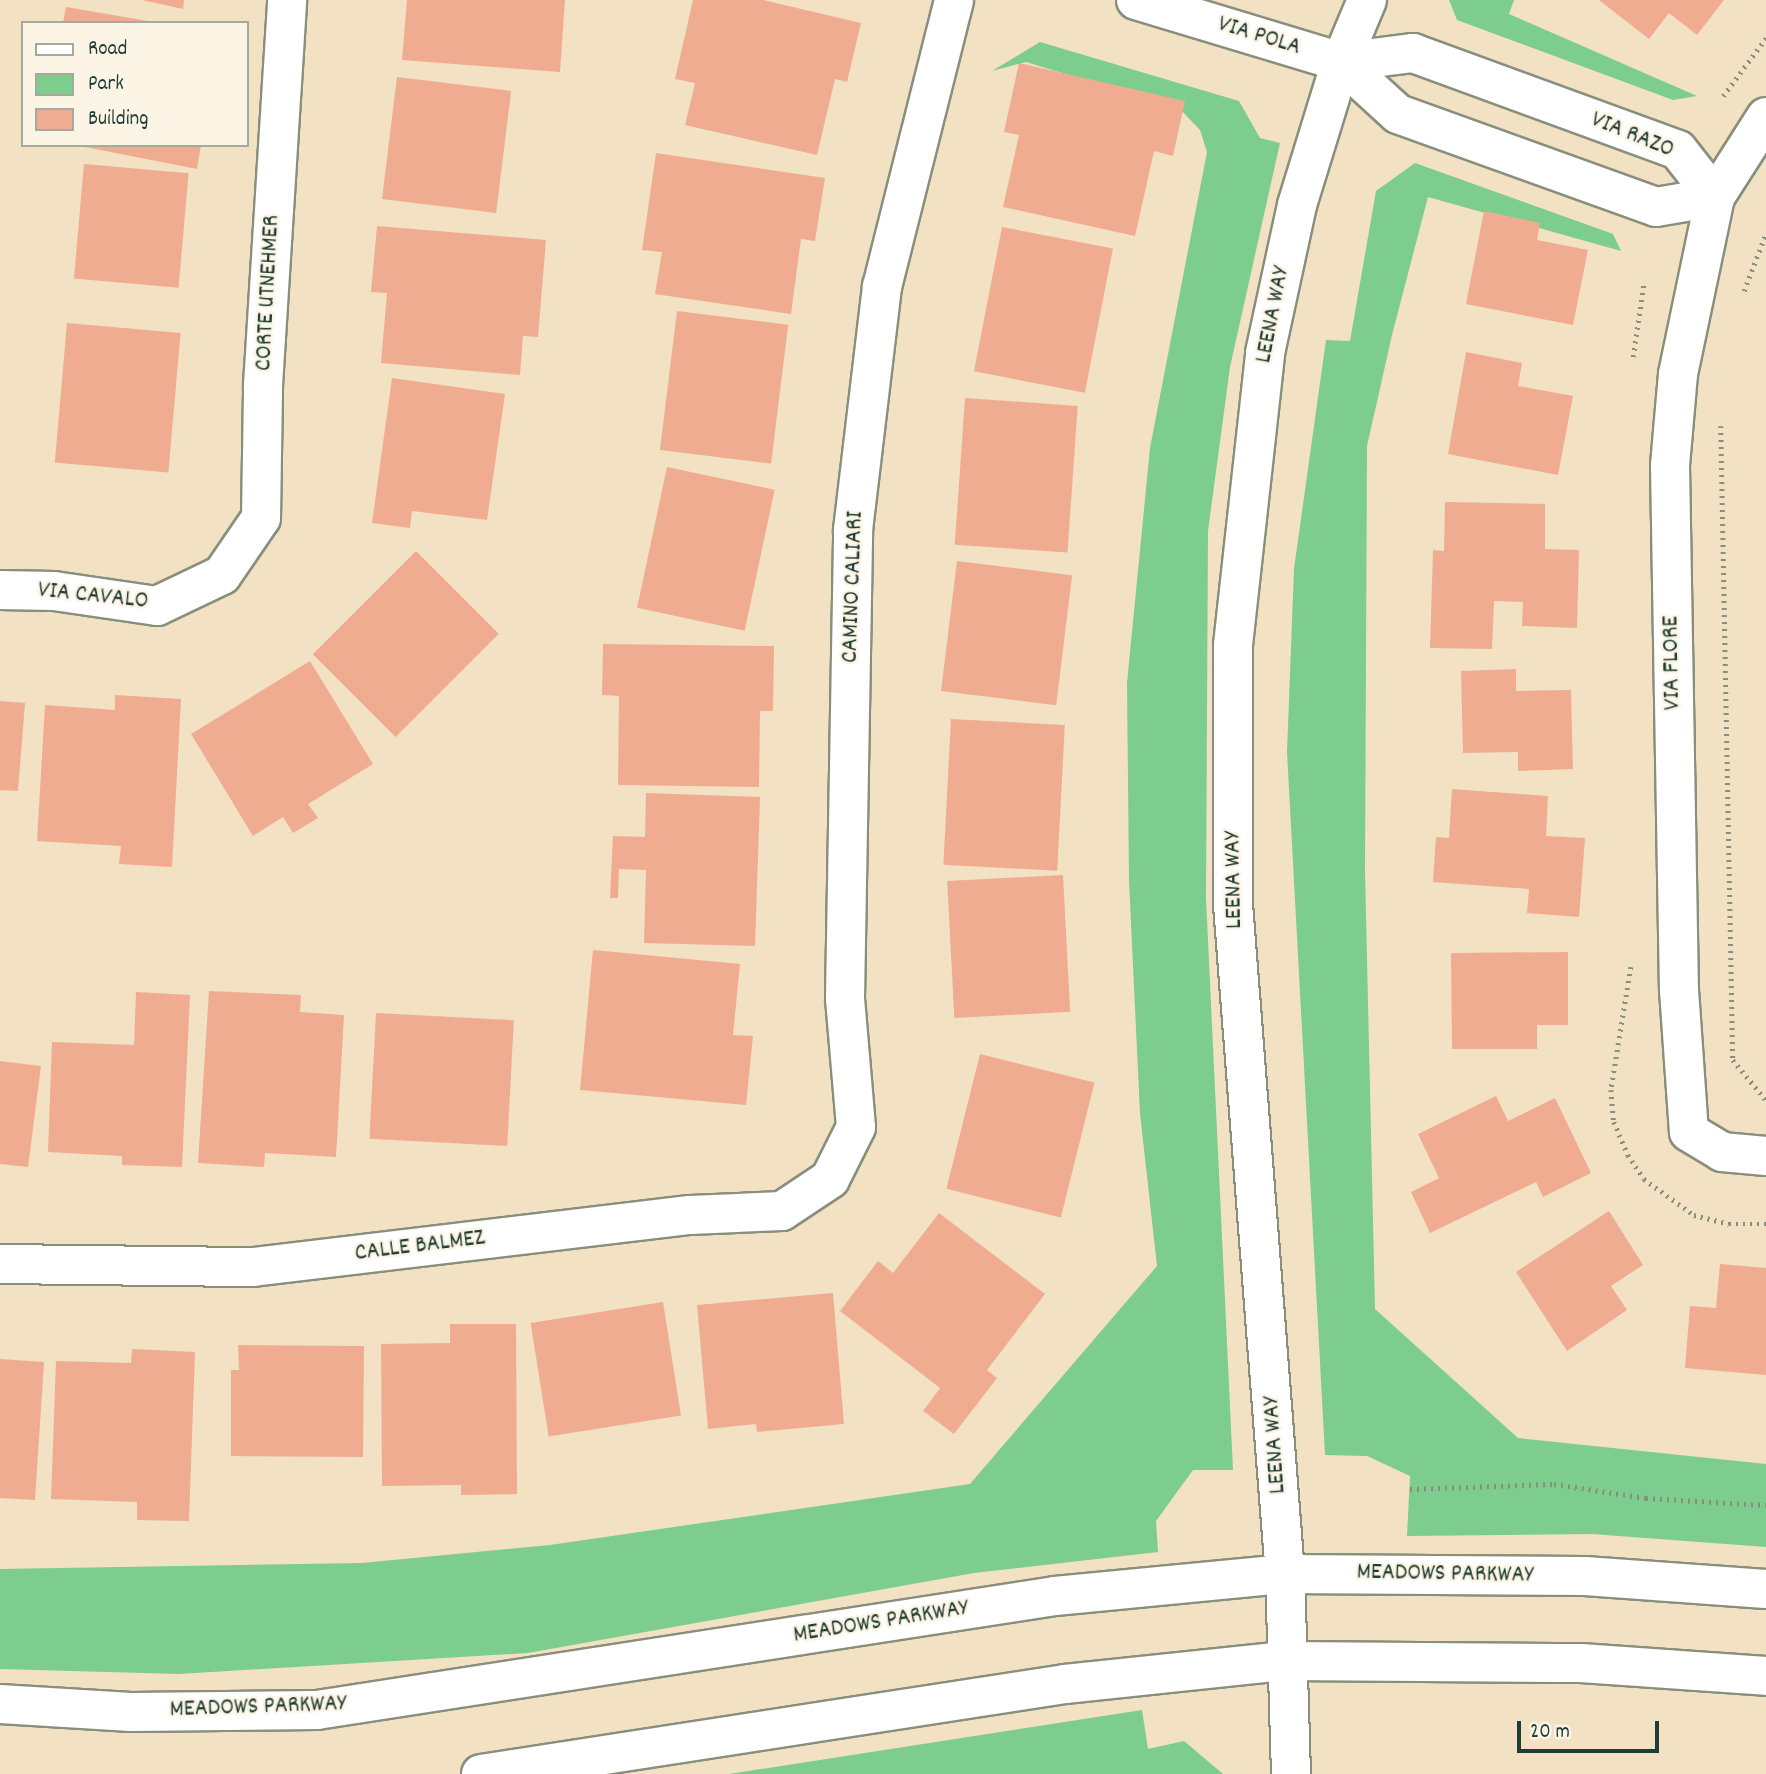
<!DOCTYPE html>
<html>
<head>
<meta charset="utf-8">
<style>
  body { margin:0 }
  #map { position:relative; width:1766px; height:1774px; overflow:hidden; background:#f2e1c3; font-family:Dekko,sans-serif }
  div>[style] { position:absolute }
  .green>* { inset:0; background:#7ccd8e }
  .building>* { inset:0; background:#f0ac91; transform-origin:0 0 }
  .path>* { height:4.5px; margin-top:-2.25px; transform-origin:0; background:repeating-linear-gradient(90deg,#888f7c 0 2px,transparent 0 7px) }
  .roads { filter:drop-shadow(2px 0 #888f7c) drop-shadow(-2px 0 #888f7c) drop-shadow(0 2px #888f7c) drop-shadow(0 -2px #888f7c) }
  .street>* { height:38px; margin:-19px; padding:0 19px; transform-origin:19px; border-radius:19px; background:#fff }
  .secondary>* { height:38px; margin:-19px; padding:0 19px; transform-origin:19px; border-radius:19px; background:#fff }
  span { translate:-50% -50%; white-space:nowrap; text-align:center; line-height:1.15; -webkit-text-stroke:5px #fcf5e5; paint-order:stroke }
  .street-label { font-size:24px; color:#1f3d34 }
  .legend { position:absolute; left:21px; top:21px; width:228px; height:126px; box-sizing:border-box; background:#fcf5e5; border:2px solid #a4ab9e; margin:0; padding:9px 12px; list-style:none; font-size:21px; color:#1f3d34 }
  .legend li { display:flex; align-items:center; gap:14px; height:35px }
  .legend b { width:35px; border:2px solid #a4ab9e }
  .scale { position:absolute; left:1517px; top:1721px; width:142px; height:32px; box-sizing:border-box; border:4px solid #1f3d34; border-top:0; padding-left:9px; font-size:21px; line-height:24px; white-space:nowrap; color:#1f3d34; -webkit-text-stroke:5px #fcf5e5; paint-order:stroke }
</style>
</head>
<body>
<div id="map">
  <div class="green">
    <div style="clip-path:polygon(1449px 0,1514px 0,1509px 14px,1697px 96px,1673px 100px,1457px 20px)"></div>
    <div style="clip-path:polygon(1040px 42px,1239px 101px,1260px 138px,1280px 143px,1230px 367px,1208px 531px,1206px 898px,1233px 1470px,1193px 1470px,1156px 1521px,1158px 1552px,974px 1573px,528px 1653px,179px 1674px,0 1669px,0 1569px,362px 1563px,550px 1545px,970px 1484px,1157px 1266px,1140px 1113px,1129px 881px,1127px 683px,1150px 448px,1207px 152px,1200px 130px,1180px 109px,1026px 62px,992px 71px)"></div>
    <div style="clip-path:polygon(1415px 163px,1613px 234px,1621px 251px,1428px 197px,1392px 335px,1367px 446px,1365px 871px,1375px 1309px,1518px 1438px,1766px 1464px,1766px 1547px,1592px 1534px,1407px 1536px,1410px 1476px,1367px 1456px,1325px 1455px,1287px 752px,1294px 569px,1326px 340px,1350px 341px,1376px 191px)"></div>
    <div style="clip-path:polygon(1142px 1710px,1148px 1749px,1184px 1741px,1223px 1774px,729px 1774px)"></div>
  </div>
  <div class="building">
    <div style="clip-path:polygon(142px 0,184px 0,183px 9px)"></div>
    <div style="clip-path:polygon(407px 0,565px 0,560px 72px,402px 60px)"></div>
    <div style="clip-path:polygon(693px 0,763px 0,861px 23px,847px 82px,835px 79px,817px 155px,685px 125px,695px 83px,675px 79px)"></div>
    <div style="clip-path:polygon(1599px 0,1724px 0,1697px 35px,1669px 13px,1649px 39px)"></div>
    <div style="clip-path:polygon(66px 7px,148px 21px,148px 23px,63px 23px)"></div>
    <div style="clip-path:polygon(1019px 63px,1185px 101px,1173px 156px,1154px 151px,1135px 236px,1003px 207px,1019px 135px,1004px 132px)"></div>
    <div style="left:397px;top:77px;width:115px;height:123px;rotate:7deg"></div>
    <div style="clip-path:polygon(75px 145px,201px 145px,197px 169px)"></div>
    <div style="clip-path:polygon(656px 153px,825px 178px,815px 241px,801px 239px,791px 314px,655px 294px,662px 252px,642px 250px)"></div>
    <div style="left:84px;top:164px;width:105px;height:115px;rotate:5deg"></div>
    <div style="clip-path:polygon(1484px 211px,1540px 223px,1537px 240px,1588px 250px,1573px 325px,1466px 304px)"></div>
    <div style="clip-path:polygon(377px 226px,546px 240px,538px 337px,523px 336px,520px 375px,381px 363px,387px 293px,371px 292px)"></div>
    <div style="left:1002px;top:227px;width:113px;height:147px;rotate:11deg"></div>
    <div style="left:677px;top:311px;width:112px;height:140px;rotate:7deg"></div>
    <div style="left:67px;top:323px;width:114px;height:140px;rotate:5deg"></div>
    <div style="clip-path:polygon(1466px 352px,1522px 363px,1518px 386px,1573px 396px,1558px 475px,1448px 454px)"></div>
    <div style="clip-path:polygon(392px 378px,505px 394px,487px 520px,412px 511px,410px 528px,372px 523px)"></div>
    <div style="left:965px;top:398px;width:113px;height:147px;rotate:4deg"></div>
    <div style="left:667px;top:467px;width:110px;height:144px;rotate:12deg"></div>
    <div style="clip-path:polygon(1445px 502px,1545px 504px,1545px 549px,1579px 550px,1577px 628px,1522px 626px,1523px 602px,1494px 601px,1492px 649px,1430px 648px,1433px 550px,1444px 551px)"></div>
    <div style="left:416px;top:551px;width:117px;height:146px;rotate:45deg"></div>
    <div style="left:957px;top:561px;width:116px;height:131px;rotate:7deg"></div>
    <div style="clip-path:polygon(603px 644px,774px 646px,773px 711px,760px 711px,759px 787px,618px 785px,619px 696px,602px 695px)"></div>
    <div style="clip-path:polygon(310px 661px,373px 764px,308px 804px,318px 818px,293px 833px,283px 817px,253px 836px,191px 734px)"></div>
    <div style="clip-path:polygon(1516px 669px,1516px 691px,1571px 690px,1573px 769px,1518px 771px,1518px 752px,1463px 753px,1461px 671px)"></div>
    <div style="clip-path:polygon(115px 695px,181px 699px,172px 867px,119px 864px,121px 846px,37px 841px,45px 705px,115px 710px)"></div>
    <div style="clip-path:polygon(0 701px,25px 703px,18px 791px,0 790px)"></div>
    <div style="left:951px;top:719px;width:114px;height:146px;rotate:3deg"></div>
    <div style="clip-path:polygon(1452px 789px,1548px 796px,1546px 836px,1585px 838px,1579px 917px,1527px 913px,1529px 889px,1433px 882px,1436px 837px,1449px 838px)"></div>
    <div style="clip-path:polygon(646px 793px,760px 797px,755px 946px,644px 943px,646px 870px,619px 869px,618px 898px,610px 898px,613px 836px,645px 837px)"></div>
    <div style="left:1063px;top:875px;width:137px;height:116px;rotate:87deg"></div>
    <div style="clip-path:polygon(593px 950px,740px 964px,733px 1035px,753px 1036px,746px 1105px,580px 1090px)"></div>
    <div style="clip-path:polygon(1568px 952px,1568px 1025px,1537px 1025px,1537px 1049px,1452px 1049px,1451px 953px)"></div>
    <div style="clip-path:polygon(209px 991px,301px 995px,300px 1012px,344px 1015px,336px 1157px,265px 1153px,264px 1167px,198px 1163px)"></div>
    <div style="clip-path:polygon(136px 992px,190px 995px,182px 1167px,122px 1165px,122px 1156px,48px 1152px,52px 1042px,134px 1045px)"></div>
    <div style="left:376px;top:1013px;width:138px;height:126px;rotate:3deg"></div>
    <div style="left:980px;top:1054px;width:118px;height:139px;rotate:14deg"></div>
    <div style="clip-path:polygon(0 1061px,41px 1066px,28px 1167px,0 1164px)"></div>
    <div style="clip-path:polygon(1496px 1096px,1508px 1121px,1555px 1098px,1591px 1173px,1543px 1197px,1536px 1182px,1430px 1233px,1411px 1192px,1439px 1178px,1418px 1134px)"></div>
    <div style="clip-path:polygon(1609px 1211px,1643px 1265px,1611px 1286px,1627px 1310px,1567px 1351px,1516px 1272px)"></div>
    <div style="clip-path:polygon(939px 1213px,1045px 1294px,987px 1370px,997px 1378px,954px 1434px,923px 1411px,940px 1388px,840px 1311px,878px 1261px,893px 1273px)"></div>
    <div style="clip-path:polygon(1720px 1264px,1766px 1268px,1766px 1375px,1685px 1368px,1690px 1306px,1716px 1308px)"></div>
    <div style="clip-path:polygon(833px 1293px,844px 1424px,757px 1432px,756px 1424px,708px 1429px,697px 1305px)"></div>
    <div style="left:663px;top:1302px;width:115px;height:134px;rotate:81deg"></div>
    <div style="clip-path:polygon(450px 1324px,516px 1324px,517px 1494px,461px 1495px,461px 1485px,382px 1486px,381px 1344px,450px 1343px)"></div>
    <div style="clip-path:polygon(238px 1345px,364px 1346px,363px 1457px,231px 1456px,231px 1370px,239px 1370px)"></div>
    <div style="clip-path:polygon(132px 1349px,195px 1352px,189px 1521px,137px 1520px,137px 1502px,51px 1499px,56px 1361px,131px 1363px)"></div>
    <div style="clip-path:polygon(0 1359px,44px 1362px,35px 1500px,0 1498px)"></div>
  </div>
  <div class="path">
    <div style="left:1723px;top:96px;width:72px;rotate:-53.4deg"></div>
    <div style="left:1744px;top:291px;width:62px;rotate:-69.2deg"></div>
    <div style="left:1633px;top:357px;width:76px;rotate:-81.7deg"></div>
    <div style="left:1721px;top:426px;width:634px;rotate:88.92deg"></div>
    <div style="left:1733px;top:1060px;width:52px;rotate:50.5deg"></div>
    <div style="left:1631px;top:967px;width:125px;rotate:99.2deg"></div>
    <div style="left:1611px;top:1090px;width:32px;rotate:85deg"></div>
    <div style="left:1614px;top:1122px;width:36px;rotate:67deg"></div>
    <div style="left:1628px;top:1155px;width:29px;rotate:56deg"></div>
    <div style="left:1644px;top:1179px;width:62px;rotate:35.8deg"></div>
    <div style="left:1694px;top:1215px;width:36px;rotate:14deg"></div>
    <div style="left:1729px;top:1224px;width:37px"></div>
    <div style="left:1410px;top:1489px;width:144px;rotate:-2deg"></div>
    <div style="left:1554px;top:1484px;width:93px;rotate:8.7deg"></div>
    <div style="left:1646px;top:1498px;width:120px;rotate:3.3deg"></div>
  </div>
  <div class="roads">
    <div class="street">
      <div style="left:1136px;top:0;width:214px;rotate:16.8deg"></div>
      <div style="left:1341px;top:62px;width:73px;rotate:-7.1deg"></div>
      <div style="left:1413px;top:53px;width:282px;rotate:20.1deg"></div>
      <div style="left:1678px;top:150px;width:60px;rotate:51.8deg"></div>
      <div style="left:1341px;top:62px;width:77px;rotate:42.4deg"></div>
      <div style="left:1398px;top:114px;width:274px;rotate:19.8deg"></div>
      <div style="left:1656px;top:207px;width:60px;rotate:-9.6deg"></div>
      <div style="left:1766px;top:117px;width:95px;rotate:122.5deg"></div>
      <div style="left:1715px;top:197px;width:181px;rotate:101.8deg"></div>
      <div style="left:1678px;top:374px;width:92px;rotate:95deg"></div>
      <div style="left:1670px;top:466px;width:524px;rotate:89.02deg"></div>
      <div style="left:1679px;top:990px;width:142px;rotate:86deg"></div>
      <div style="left:1689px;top:1132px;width:39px;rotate:31deg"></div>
      <div style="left:1722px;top:1152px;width:44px;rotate:5.2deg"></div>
      <div style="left:0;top:590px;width:54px;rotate:1.1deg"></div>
      <div style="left:54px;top:591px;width:104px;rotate:8.3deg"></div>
      <div style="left:157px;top:606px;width:72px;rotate:-25.5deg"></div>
      <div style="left:222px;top:575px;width:69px;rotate:-55.6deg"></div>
      <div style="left:261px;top:518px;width:133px;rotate:-89.1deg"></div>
      <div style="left:263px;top:385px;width:386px;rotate:-86.4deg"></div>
      <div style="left:0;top:1264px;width:253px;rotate:0.7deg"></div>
      <div style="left:253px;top:1267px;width:440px;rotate:-6.8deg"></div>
      <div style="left:690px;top:1215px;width:92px;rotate:-2.5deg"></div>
      <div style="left:782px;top:1211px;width:58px;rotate:-33.7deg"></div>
      <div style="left:830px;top:1179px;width:58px;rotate:-63.4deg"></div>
      <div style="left:856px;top:1127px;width:129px;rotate:-94.9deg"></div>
      <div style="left:845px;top:998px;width:468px;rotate:-89deg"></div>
      <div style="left:853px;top:530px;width:245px;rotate:-83.2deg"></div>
      <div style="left:882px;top:287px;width:296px;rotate:-75.9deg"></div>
    </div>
    <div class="secondary">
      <div style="left:0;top:1704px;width:131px;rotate:3.5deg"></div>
      <div style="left:131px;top:1712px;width:186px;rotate:-0.6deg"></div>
      <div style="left:317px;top:1710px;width:747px;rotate:-8.78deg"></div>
      <div style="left:1055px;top:1596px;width:231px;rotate:-5.5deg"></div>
      <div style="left:1285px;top:1574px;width:300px;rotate:0.4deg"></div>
      <div style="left:1585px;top:1576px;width:181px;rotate:4.1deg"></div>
      <div style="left:481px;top:1774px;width:591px;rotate:-8.76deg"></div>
      <div style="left:1065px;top:1684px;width:221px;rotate:-6deg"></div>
      <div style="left:1285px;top:1661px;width:296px;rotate:0.4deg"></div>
      <div style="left:1581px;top:1663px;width:185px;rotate:4deg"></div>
      <div style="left:1291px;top:1774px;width:200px;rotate:-91.7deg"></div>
      <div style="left:1285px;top:1574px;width:672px;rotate:-94.44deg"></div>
      <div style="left:1233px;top:904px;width:259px;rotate:-90deg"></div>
      <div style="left:1233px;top:645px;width:294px;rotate:-83.7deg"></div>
      <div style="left:1265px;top:353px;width:151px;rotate:-77.8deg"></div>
      <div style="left:1297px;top:205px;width:150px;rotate:-72.9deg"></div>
      <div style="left:1341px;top:62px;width:67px;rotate:-67.2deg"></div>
    </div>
  </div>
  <div class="street-label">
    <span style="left:1259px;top:37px;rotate:17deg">VIA POLA</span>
    <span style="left:1632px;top:136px;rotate:22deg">VIA RAZO</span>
    <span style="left:269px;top:293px;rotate:-87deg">CORTE UTNEHMER</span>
    <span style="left:1274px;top:315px;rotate:-79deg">LEENA WAY</span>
    <span style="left:854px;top:587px;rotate:-88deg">CAMINO CALIARI</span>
    <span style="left:93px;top:597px;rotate:6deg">VIA CAVALO</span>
    <span style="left:1673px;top:663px;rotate:-91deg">VIA FLORE</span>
    <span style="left:1235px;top:880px;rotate:-91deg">LEENA WAY</span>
    <span style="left:420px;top:1247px;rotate:-7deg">CALLE BALMEZ</span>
    <span style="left:1276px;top:1445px;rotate:-94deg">LEENA WAY</span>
    <span style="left:1445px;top:1575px;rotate:1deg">MEADOWS PARKWAY</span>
    <span style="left:881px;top:1623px;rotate:-9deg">MEADOWS PARKWAY</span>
    <span style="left:258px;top:1708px;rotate:-2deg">MEADOWS PARKWAY</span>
  </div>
  <ul class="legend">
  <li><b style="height:9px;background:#fff"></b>Road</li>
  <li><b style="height:19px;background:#7ccd8e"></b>Park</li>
  <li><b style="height:19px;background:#f0ac91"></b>Building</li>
  </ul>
  <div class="scale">20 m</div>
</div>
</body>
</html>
